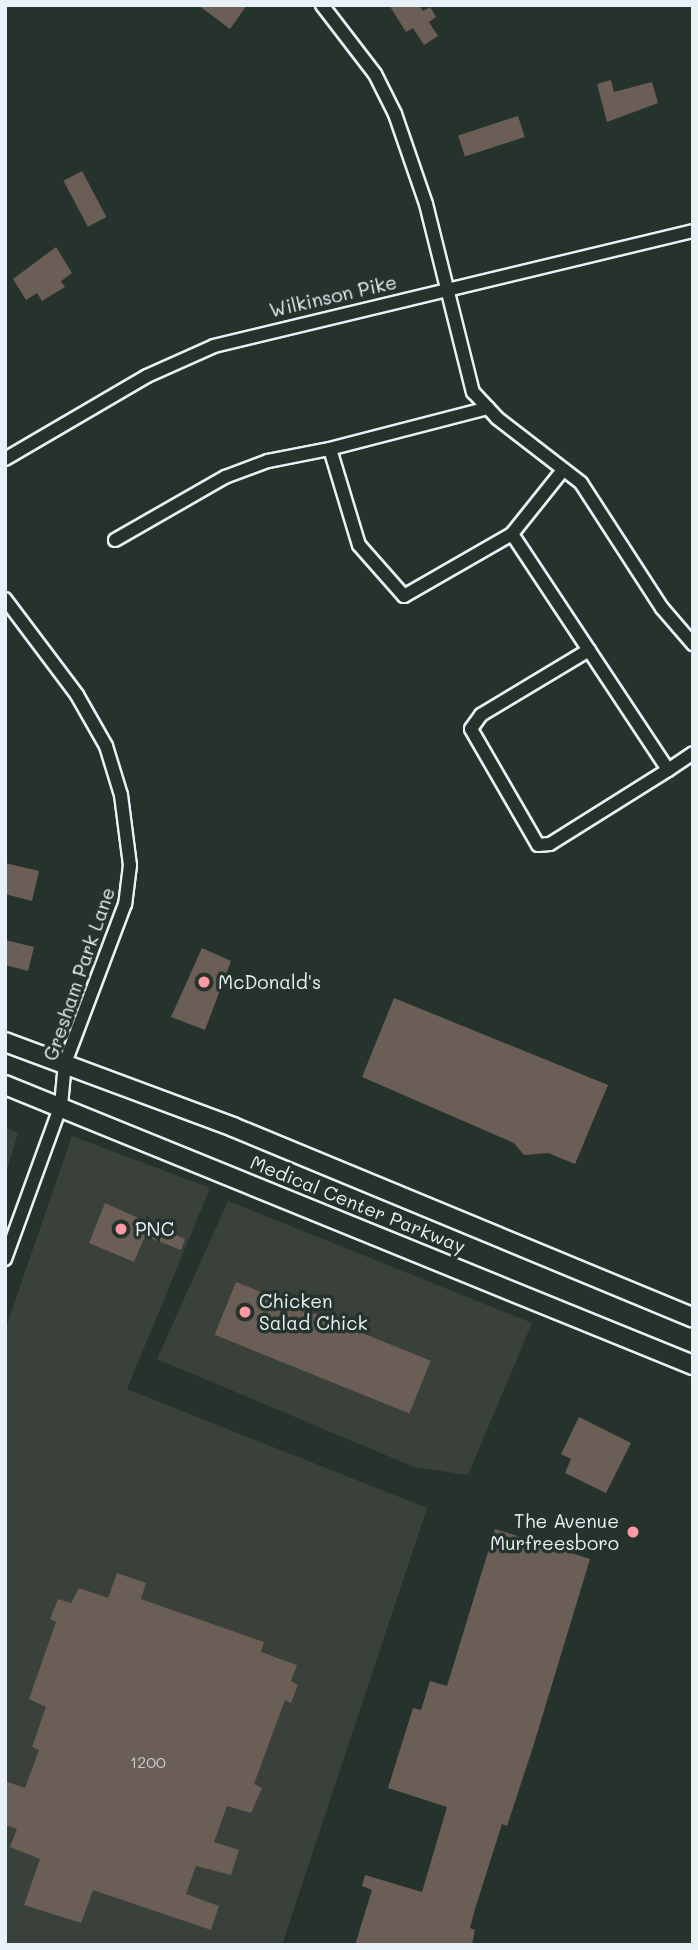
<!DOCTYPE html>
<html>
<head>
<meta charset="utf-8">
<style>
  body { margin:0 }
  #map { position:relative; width:698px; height:1950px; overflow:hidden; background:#26332d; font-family:Mali,sans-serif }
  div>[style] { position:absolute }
  .built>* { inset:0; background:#3a403a }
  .building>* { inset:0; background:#6a5e57; transform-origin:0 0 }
  .roads { filter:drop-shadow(2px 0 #e8f1f8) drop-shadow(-2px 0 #e8f1f8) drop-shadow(0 2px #e8f1f8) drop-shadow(0 -2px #e8f1f8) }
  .street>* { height:12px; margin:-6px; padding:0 6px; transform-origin:6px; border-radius:6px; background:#26332d }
  .secondary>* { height:18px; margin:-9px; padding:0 9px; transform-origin:9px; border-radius:9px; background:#26332d }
  .dots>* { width:19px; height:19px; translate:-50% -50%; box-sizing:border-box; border:4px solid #26332d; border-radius:50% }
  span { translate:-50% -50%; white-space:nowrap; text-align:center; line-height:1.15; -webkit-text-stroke:7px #26332d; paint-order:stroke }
  .number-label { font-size:16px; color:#c8ccd0 }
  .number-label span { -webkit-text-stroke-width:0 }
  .street-label { font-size:19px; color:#e8f1f8 }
  .poi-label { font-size:19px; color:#e8f1f8 }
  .left { translate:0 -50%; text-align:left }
  .right { translate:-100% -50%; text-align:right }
  .frame { position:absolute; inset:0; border:7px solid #e8f1f8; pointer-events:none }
</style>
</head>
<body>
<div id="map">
  <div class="built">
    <div style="clip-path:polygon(5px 1127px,18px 1133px,5px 1176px)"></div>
    <div style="clip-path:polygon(72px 1136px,210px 1188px,127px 1389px,427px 1508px,282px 1945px,5px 1945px,5px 1330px)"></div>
    <div style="clip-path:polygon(228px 1201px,532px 1323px,468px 1475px,414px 1467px,157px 1359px)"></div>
  </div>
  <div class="building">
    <div style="clip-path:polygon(198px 5px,247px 5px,230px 29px)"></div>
    <div style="clip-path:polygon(389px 5px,419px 5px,423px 11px,430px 7px,436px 17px,429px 22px,438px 36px,424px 45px,413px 28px,406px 32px)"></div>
    <div style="clip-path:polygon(611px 80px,614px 92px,652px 82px,658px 103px,607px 122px,597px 84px)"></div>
    <div style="left:518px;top:116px;width:22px;height:63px;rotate:72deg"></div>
    <div style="left:82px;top:171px;width:52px;height:21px;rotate:62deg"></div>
    <div style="clip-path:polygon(56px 247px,72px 273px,61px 281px,65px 287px,42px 301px,37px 293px,26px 300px,13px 279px)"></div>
    <div style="clip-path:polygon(5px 863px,39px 871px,32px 901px,5px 894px)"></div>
    <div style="clip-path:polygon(5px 940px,34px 947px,28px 971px,5px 965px)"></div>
    <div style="clip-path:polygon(202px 948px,231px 961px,205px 1030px,171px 1017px)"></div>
    <div style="clip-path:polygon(394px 998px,608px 1085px,575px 1164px,548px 1153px,524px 1155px,514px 1143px,362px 1077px)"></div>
    <div style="clip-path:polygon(105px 1203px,185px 1239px,181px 1250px,145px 1236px,134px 1262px,89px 1243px)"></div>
    <div style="left:236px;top:1282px;width:210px;height:57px;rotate:22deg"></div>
    <div style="clip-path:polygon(579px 1417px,631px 1443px,606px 1493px,565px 1473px,571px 1459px,561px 1454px)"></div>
    <div style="clip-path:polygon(495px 1529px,590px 1559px,533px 1747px,507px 1826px,502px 1824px,475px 1909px,470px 1928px,475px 1930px,472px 1945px,355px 1945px,372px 1890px,362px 1886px,365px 1875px,422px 1892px,447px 1807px,388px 1788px,413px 1708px,421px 1710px,430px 1681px,447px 1686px)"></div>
    <div style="clip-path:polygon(117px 1573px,146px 1583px,141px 1599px,264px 1642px,261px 1652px,297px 1665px,291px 1681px,298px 1685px,291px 1703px,285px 1700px,254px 1784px,262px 1788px,251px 1813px,227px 1806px,214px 1842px,239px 1850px,231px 1875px,196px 1866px,186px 1894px,219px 1906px,211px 1930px,93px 1890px,81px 1923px,24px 1905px,40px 1859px,10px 1847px,17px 1829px,5px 1825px,5px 1781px,25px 1788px,39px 1750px,32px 1747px,46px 1707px,29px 1699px,56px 1622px,50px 1619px,58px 1599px,71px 1603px,79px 1588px,108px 1598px)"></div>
  </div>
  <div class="roads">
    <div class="street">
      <div style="left:322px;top:5px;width:87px;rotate:52.5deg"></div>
      <div style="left:375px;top:74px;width:45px;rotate:63.4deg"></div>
      <div style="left:395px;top:114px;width:95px;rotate:71deg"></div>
      <div style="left:426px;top:204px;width:194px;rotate:76deg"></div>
      <div style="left:473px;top:392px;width:35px;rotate:47deg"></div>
      <div style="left:497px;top:418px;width:106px;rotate:37.7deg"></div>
      <div style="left:581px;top:483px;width:149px;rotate:57.1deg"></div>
      <div style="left:662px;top:608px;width:48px;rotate:49.3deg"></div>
      <div style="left:488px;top:408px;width:163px;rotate:165.5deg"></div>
      <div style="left:330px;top:449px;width:100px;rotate:73.2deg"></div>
      <div style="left:359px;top:545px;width:68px;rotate:48.6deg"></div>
      <div style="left:404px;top:596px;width:125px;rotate:-29.9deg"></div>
      <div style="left:5px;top:459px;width:164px;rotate:-30.3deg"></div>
      <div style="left:147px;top:376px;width:73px;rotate:-24.1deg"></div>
      <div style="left:214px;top:346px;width:493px;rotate:-13.5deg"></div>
      <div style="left:563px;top:470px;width:82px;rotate:128.6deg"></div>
      <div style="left:512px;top:534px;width:283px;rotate:56.5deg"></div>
      <div style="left:668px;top:770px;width:30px;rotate:-34deg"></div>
      <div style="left:115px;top:540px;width:127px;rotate:-29.8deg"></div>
      <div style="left:225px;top:477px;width:46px;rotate:-20.4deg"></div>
      <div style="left:268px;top:461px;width:63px;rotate:-11deg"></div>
      <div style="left:5px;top:599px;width:120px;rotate:53.1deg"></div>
      <div style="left:77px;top:695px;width:59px;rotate:60.4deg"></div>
      <div style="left:106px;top:746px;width:51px;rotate:73deg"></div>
      <div style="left:121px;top:795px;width:71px;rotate:82.7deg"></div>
      <div style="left:130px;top:865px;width:39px;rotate:97deg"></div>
      <div style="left:125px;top:904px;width:170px;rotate:110.7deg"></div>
      <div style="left:65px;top:1063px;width:42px;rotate:95.4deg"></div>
      <div style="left:61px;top:1105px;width:164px;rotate:110deg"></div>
      <div style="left:589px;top:650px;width:126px;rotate:149deg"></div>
      <div style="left:481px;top:715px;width:17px;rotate:126deg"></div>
      <div style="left:471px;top:729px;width:134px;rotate:60deg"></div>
      <div style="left:538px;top:845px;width:12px;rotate:-5deg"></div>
      <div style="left:550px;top:844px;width:139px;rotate:-32.1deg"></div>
    </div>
    <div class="secondary">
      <div style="left:5px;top:1042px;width:243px;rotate:20.4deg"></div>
      <div style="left:233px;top:1127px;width:498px;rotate:22.5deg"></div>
      <div style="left:5px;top:1085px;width:743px;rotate:22.15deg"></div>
    </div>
  </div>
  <div class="dots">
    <div style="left:204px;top:982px;background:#ff9aa2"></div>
    <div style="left:121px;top:1229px;background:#ff9aa2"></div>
    <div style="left:245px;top:1312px;background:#ff9aa2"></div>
    <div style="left:633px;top:1532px;background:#ff9aa2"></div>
  </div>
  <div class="number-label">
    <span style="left:148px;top:1762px">1200</span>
  </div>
  <div class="street-label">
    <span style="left:333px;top:296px;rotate:-13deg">Wilkinson Pike</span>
    <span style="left:79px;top:974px;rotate:-71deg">Gresham Park Lane</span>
    <span style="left:358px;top:1204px;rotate:22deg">Medical Center Parkway</span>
  </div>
  <div class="poi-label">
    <span class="left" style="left:218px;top:982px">McDonald's</span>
    <span class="left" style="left:135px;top:1229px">PNC</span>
    <span class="left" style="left:259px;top:1312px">Chicken<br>Salad Chick</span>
    <span class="right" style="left:619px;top:1532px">The Avenue<br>Murfreesboro</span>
  </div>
  <div class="frame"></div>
</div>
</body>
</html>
